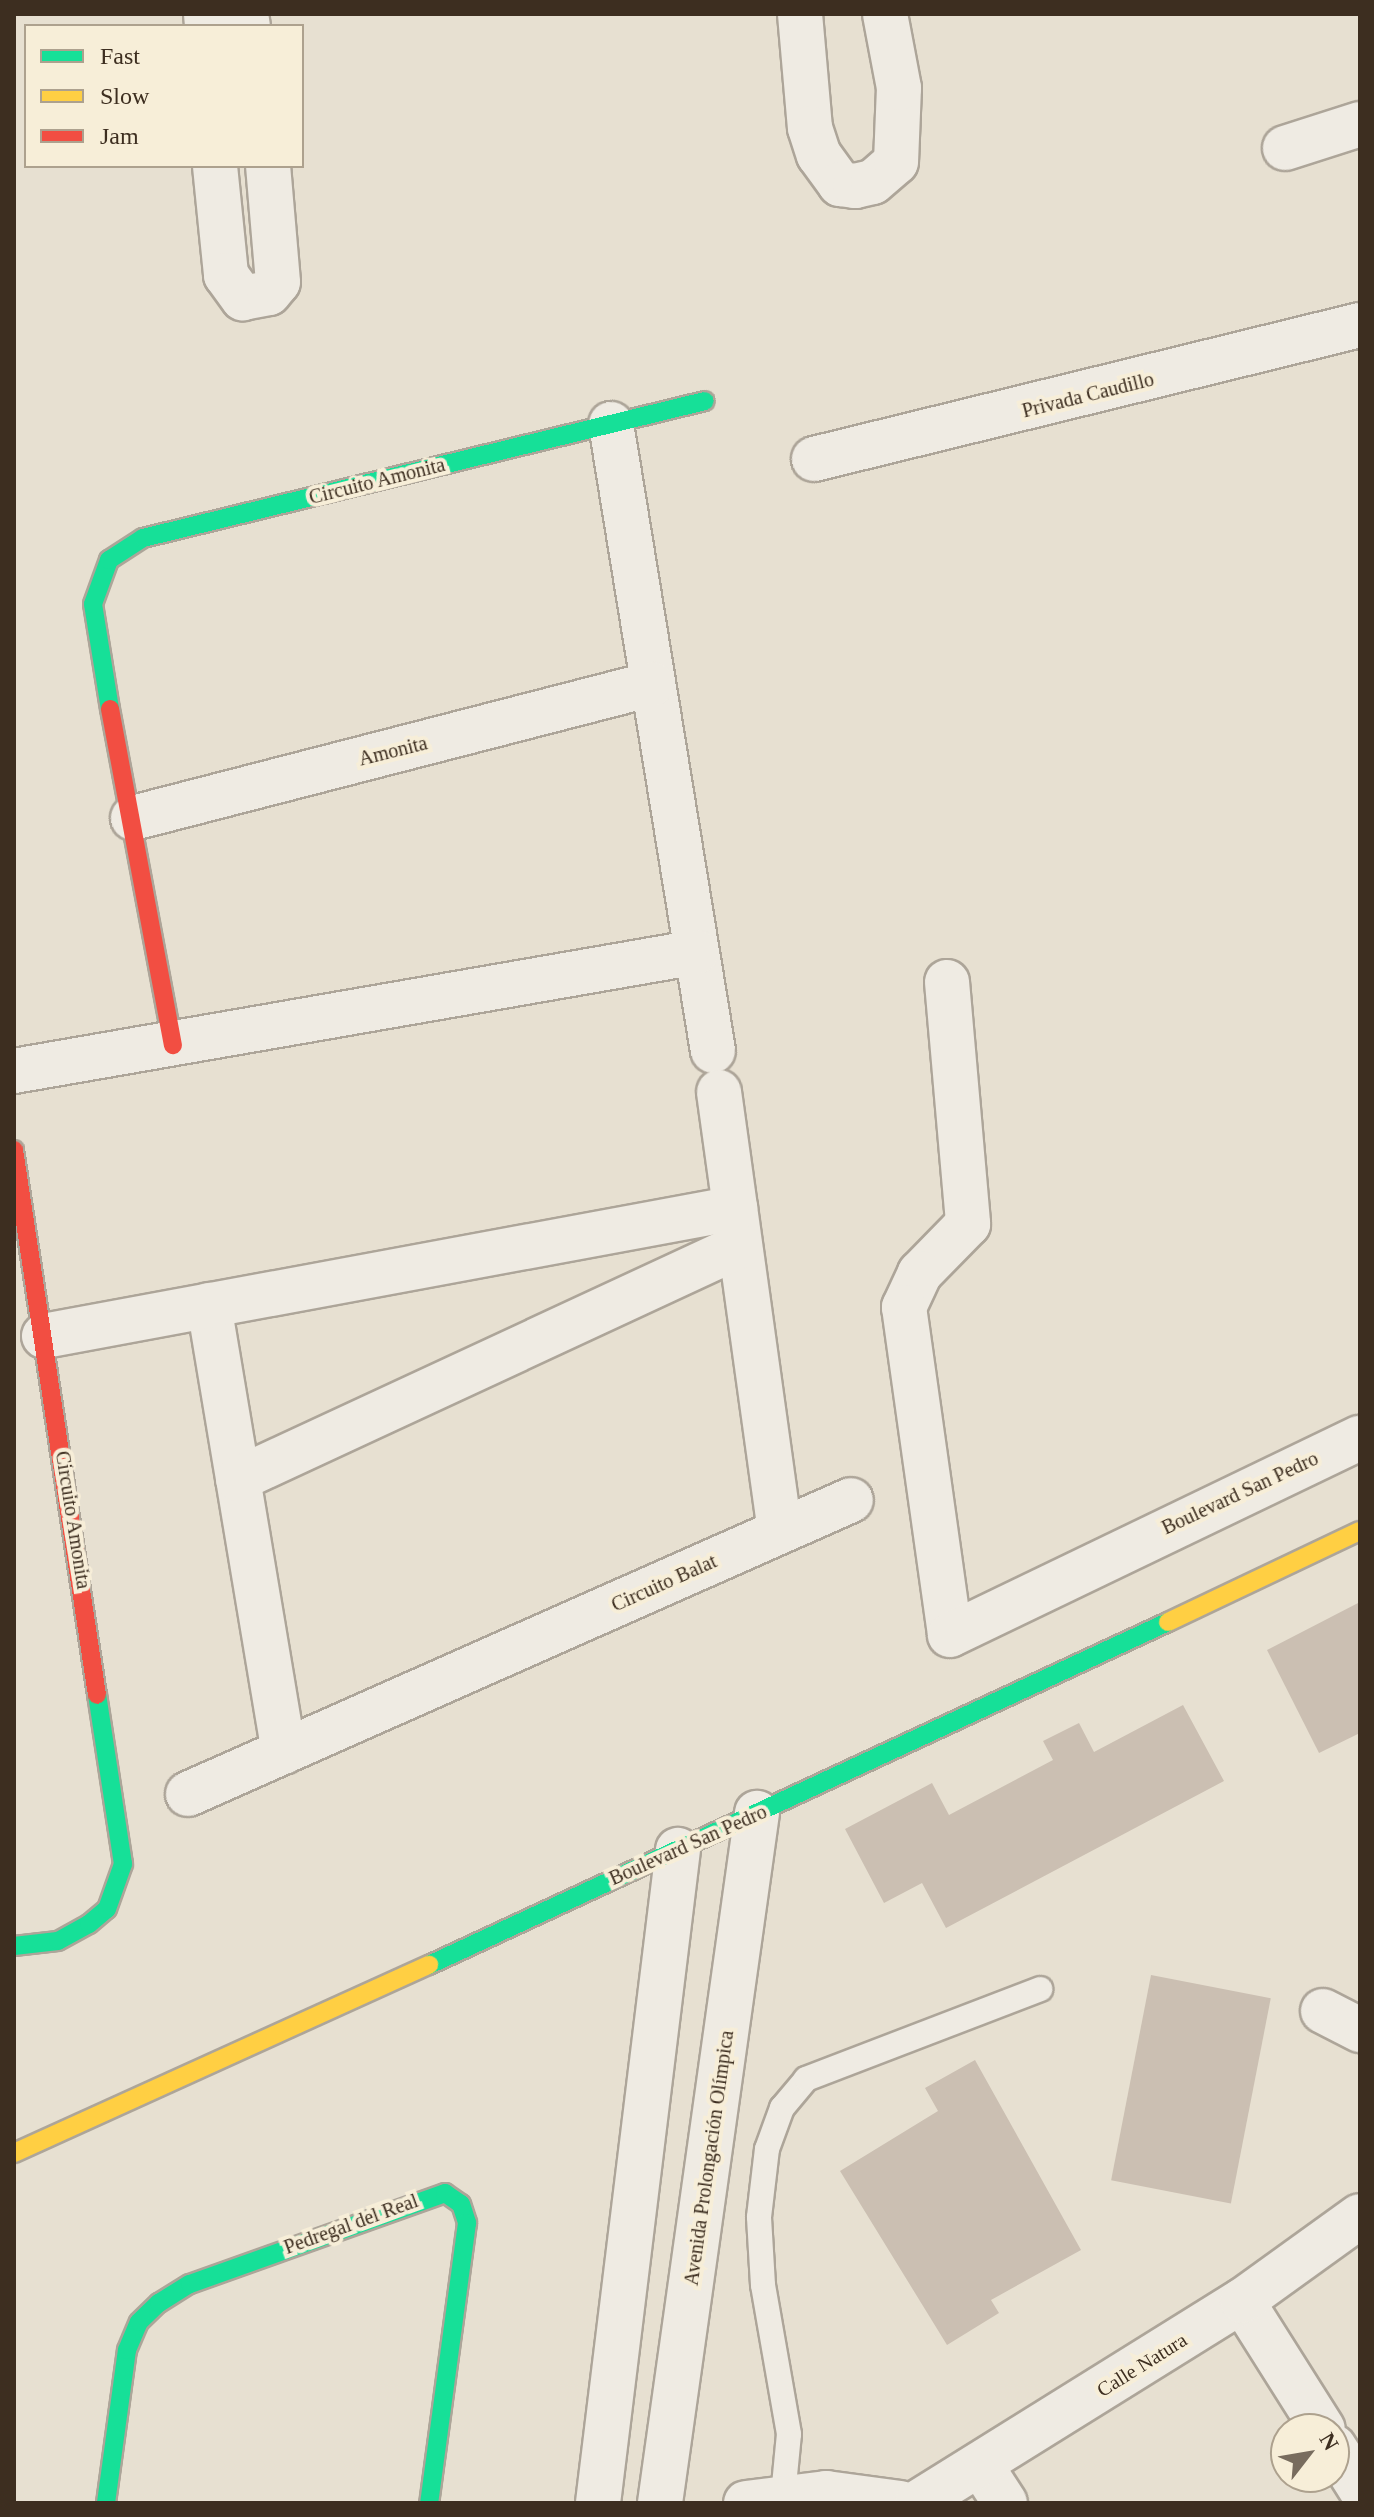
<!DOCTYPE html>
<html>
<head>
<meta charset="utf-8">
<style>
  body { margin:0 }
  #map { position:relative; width:1374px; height:2517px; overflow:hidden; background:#e7e0d1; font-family:Georgia,serif }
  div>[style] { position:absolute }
  .building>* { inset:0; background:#cbbfb2; transform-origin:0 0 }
  .roads { filter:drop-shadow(2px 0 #ada599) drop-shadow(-2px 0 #ada599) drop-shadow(0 2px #ada599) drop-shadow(0 -2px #ada599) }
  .lane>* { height:24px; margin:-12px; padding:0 12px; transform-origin:12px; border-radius:12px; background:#efebe3 }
  .street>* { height:44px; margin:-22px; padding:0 22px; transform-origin:22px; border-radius:22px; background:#efebe3 }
  .fast>* { height:18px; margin:-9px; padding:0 9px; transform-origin:9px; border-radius:9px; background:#16e098 }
  .slow>* { height:18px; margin:-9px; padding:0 9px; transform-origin:9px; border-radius:9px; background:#ffcf43 }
  .jam>* { height:18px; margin:-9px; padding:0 9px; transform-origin:9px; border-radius:9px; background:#f24e42 }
  span { translate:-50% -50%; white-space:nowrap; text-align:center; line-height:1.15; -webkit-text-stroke:8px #f7eed8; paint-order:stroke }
  .street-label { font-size:20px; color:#3d2e20 }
  .frame { position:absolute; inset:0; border:16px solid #3d2e20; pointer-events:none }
  .legend { position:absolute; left:24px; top:24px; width:280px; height:144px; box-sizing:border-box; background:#f7eed8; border:2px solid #ada18e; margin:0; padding:10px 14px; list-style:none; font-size:24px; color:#3d2e20 }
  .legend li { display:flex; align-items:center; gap:16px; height:40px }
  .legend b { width:40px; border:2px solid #ada18e }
  .north { position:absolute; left:1270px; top:2413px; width:80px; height:80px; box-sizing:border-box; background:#f7eed8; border:2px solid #ada18e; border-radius:50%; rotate:59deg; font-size:22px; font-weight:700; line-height:32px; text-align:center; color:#3d2e20 }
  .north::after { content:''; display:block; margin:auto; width:28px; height:36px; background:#786c5e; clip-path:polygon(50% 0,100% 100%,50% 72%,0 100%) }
</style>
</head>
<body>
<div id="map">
  <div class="building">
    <div style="clip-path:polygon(1360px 1602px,1360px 1733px,1319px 1753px,1267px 1650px)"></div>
    <div style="clip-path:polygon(1183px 1705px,1224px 1781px,946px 1928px,922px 1883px,884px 1903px,845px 1829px,932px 1783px,949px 1815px,1053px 1760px,1043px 1741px,1079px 1723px,1094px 1752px)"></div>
    <div style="left:1151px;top:1975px;width:122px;height:209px;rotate:11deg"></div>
    <div style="clip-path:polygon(975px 2060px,1081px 2250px,991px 2300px,999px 2313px,947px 2345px,840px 2171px,938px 2111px,925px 2088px)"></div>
  </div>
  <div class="roads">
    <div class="lane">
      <div style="left:783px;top:2496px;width:62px;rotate:-84.5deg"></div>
      <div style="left:789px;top:2434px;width:151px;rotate:-99.9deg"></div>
      <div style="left:763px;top:2285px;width:68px;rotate:-93.4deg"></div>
      <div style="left:759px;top:2217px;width:68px;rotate:-83.3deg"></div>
      <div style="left:767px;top:2149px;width:44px;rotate:-69.9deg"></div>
      <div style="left:782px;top:2108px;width:38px;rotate:-50deg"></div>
      <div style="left:806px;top:2079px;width:251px;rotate:-21deg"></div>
    </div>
    <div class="street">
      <div style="left:206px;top:14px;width:12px;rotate:85deg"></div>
      <div style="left:246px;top:14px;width:12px;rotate:81deg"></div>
      <div style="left:800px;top:14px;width:114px;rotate:85deg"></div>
      <div style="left:810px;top:128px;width:28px;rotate:72deg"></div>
      <div style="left:819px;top:155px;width:36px;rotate:54deg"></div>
      <div style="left:840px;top:184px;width:15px;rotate:8deg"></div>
      <div style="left:855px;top:186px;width:18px;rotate:-13deg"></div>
      <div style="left:873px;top:182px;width:30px;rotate:-41deg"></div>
      <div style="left:896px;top:162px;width:74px;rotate:-87.7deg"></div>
      <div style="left:899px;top:88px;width:75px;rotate:-100.7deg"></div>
      <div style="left:1285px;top:148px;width:79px;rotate:-17.7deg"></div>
      <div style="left:215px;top:166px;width:110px;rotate:84.2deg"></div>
      <div style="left:226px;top:275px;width:29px;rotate:54deg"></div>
      <div style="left:243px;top:298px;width:26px;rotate:-11deg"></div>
      <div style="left:269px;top:293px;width:14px;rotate:-51deg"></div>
      <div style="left:278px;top:282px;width:116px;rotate:-94.9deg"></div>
      <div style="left:611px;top:424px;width:635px;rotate:80.76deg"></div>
      <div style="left:814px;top:459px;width:562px;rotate:-13.79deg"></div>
      <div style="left:133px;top:818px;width:536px;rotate:-14.48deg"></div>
      <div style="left:947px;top:982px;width:243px;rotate:85deg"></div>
      <div style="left:968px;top:1224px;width:69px;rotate:134.4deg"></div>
      <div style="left:920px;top:1273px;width:38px;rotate:115deg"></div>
      <div style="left:904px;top:1307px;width:331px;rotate:82deg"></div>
      <div style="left:950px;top:1635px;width:455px;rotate:-25.7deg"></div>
      <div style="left:14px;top:1071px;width:693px;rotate:-9.88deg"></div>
      <div style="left:719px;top:1092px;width:443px;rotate:82.1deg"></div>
      <div style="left:209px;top:1305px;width:453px;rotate:80.5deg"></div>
      <div style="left:44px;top:1336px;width:703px;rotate:-10.49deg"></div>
      <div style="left:238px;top:1479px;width:553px;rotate:-24.9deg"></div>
      <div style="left:188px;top:1794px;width:725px;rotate:-23.91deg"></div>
      <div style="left:1323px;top:2011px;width:42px;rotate:27.2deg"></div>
      <div style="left:1242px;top:2301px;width:151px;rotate:57.7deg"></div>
      <div style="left:1334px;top:2447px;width:49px;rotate:57.6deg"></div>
      <div style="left:981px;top:2466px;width:44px;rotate:57deg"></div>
      <div style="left:598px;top:2503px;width:658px;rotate:-83.02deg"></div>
      <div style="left:660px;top:2503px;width:697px;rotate:-82deg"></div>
      <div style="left:746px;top:2503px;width:81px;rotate:-7.1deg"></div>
      <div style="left:826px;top:2493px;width:75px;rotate:7.7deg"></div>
      <div style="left:917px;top:2503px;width:383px;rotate:-31.9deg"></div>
      <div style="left:1242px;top:2301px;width:145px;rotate:-35.8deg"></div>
    </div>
    <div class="fast">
      <div style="left:110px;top:709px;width:106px;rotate:-99.2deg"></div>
      <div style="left:93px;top:604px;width:47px;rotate:-70deg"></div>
      <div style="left:109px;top:560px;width:40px;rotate:-32.9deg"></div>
      <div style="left:143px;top:538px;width:578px;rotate:-13.7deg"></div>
      <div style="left:14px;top:1946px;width:44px;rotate:-6.5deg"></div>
      <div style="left:58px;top:1941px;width:35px;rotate:-29deg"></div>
      <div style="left:89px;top:1924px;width:23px;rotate:-40deg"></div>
      <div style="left:107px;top:1909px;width:48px;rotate:-70.4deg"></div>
      <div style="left:123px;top:1864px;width:171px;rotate:-98.7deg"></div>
      <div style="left:429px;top:1965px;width:815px;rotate:-24.9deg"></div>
      <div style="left:106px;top:2503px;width:154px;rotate:-82.2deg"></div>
      <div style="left:127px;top:2350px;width:30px;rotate:-67deg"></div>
      <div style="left:139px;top:2322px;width:28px;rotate:-44deg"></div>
      <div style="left:159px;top:2303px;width:36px;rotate:-32deg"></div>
      <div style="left:190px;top:2284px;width:271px;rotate:-19.6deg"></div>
      <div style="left:445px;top:2193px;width:19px;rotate:35deg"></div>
      <div style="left:461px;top:2204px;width:20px;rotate:72deg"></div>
      <div style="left:467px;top:2223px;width:283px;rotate:97.7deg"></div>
    </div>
    <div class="slow">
      <div style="left:1168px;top:1622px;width:212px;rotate:-25.4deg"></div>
      <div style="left:14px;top:2153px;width:456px;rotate:-24.4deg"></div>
    </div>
    <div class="jam">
      <div style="left:110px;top:709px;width:342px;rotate:79.4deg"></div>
      <div style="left:14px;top:1150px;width:551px;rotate:81.34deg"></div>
    </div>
  </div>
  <div class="street-label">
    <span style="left:1088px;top:395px;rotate:-14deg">Privada Caudillo</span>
    <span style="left:377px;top:481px;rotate:-14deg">Circuito Amonita</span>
    <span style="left:393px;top:751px;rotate:-14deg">Amonita</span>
    <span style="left:1240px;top:1493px;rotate:-25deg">Boulevard San Pedro</span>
    <span style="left:73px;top:1520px;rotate:81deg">Circuito Amonita</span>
    <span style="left:664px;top:1583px;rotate:-24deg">Circuito Balat</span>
    <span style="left:688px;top:1845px;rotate:-24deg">Boulevard San Pedro</span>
    <span style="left:709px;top:2158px;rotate:-82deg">Avenida Prolongación Olímpica</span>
    <span style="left:351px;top:2224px;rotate:-20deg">Pedregal del Real</span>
    <span style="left:1142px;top:2365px;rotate:-32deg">Calle Natura</span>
  </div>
  <div class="frame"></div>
  <ul class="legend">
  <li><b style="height:10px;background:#16e098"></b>Fast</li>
  <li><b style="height:10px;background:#ffcf43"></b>Slow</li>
  <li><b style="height:10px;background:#f24e42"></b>Jam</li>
  </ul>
  <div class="north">N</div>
</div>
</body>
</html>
